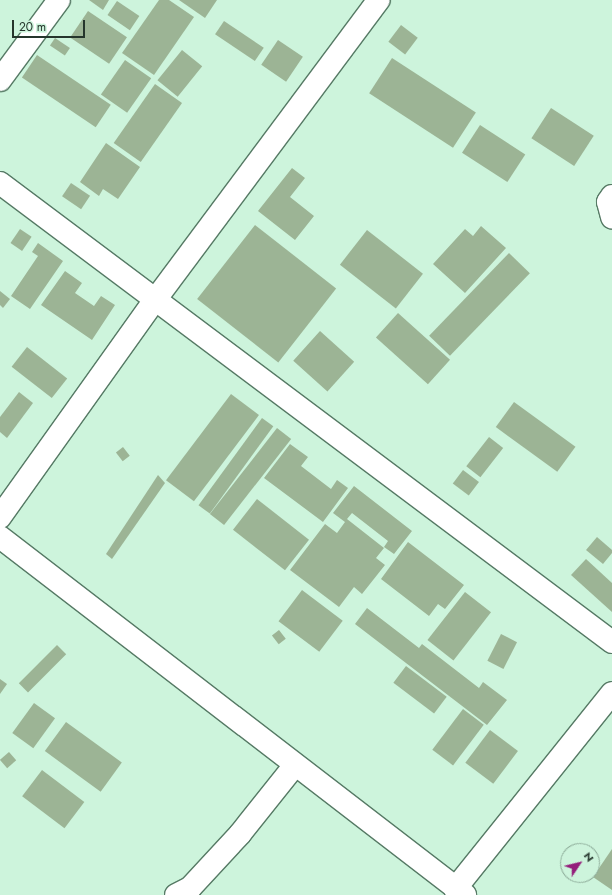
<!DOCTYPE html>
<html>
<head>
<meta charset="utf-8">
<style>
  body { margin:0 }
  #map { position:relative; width:612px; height:895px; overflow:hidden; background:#cdf4dc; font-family:Jost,sans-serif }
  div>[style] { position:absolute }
  .building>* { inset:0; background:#9cb495; transform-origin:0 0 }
  .roads { filter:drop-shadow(1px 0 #567a65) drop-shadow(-1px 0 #567a65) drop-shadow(0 1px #567a65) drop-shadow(0 -1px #567a65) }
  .minor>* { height:22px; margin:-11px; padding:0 11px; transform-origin:11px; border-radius:11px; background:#fff }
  span { translate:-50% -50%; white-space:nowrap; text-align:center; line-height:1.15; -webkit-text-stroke:3px #cdf4dc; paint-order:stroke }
  .north { position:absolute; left:560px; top:843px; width:40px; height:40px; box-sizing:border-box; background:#cdf4dc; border:1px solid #8aa896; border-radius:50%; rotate:55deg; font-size:11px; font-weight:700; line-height:16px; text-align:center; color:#25352c }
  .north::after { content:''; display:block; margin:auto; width:14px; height:18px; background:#941e7b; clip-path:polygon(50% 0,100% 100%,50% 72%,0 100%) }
  .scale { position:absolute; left:12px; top:20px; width:73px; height:18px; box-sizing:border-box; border:2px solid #25352c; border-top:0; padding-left:5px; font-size:12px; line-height:14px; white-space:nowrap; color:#25352c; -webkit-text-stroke:3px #cdf4dc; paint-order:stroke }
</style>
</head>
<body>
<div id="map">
  <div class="building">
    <div style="clip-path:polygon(89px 0,109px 0,103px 10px)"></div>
    <div style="clip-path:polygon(159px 0,169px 0,194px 17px,154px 75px,122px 53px)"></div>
    <div style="clip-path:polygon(179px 0,217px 0,205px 18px)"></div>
    <div style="left:117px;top:1px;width:27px;height:17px;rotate:34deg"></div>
    <div style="left:88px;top:11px;width:47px;height:32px;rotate:34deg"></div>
    <div style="left:224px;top:21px;width:48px;height:16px;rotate:34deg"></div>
    <div style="left:401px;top:25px;width:21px;height:21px;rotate:37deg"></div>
    <div style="left:55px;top:38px;width:18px;height:9px;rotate:34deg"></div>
    <div style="left:278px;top:40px;width:30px;height:30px;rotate:34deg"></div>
    <div style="left:182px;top:50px;width:26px;height:39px;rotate:39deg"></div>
    <div style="left:37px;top:55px;width:89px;height:27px;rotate:34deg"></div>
    <div style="left:392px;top:58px;width:100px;height:42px;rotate:33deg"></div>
    <div style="left:125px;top:60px;width:32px;height:42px;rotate:35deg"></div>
    <div style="left:155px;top:84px;width:33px;height:72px;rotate:35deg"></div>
    <div style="left:551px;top:108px;width:51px;height:36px;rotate:33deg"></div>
    <div style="left:480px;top:125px;width:54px;height:33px;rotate:33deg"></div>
    <div style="clip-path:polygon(106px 143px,140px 167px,118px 199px,103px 189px,99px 196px,80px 182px)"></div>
    <div style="clip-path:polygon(292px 168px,305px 178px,290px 197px,314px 216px,295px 240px,258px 211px)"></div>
    <div style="left:71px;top:183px;width:23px;height:16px;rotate:34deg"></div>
    <div style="left:255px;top:225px;width:103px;height:94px;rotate:38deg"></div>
    <div style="clip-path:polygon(481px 226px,506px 248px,465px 293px,433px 264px,465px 229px,473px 236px)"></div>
    <div style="left:20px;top:229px;width:14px;height:17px;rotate:34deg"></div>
    <div style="left:367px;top:230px;width:71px;height:44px;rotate:38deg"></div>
    <div style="clip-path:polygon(38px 243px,63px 261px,30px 309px,11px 296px,38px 256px,32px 252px)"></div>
    <div style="left:509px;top:253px;width:29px;height:115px;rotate:44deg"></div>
    <div style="clip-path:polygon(65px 271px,82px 283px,75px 293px,94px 306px,101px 296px,115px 305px,92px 340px,41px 305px)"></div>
    <div style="clip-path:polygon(0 291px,10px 299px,3px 308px,0 305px)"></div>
    <div style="left:398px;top:313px;width:70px;height:33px;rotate:42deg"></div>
    <div style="left:320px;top:331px;width:46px;height:40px;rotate:42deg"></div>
    <div style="left:27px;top:347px;width:51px;height:25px;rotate:38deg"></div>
    <div style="clip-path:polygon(19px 392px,33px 403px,7px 438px,0 432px,0 417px)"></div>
    <div style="left:231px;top:394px;width:35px;height:108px;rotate:37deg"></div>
    <div style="left:514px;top:402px;width:76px;height:31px;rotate:36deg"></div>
    <div style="left:262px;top:418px;width:14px;height:108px;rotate:36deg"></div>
    <div style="left:277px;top:428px;width:18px;height:109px;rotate:38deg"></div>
    <div style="left:489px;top:437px;width:18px;height:37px;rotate:38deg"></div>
    <div style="clip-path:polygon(290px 444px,308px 457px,301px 466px,331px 489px,337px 480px,348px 488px,323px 522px,264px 478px)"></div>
    <div style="left:123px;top:447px;width:11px;height:9px;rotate:52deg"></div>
    <div style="left:463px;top:470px;width:20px;height:17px;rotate:37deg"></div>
    <div style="clip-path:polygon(158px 475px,165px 483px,112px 559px,106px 554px)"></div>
    <div style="clip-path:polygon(354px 486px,412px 531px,394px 554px,384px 547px,388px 541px,352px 513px,347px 519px,384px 548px,376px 558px,385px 565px,362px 594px,354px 587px,339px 607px,290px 570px,325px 524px,337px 533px,345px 522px,333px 513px)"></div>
    <div style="left:257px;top:499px;width:66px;height:39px;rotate:38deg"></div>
    <div style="clip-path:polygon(597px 537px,612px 550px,612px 553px,603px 564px,586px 550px)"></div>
    <div style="clip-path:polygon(408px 542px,464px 585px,445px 609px,438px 604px,429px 616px,381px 579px)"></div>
    <div style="clip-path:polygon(586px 559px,612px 583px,612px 612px,571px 575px)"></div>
    <div style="left:302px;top:590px;width:51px;height:39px;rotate:37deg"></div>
    <div style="left:465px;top:592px;width:33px;height:61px;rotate:38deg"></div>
    <div style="clip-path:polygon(367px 608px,419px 648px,422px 644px,479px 688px,483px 682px,507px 700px,487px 725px,355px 624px)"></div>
    <div style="left:279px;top:630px;width:11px;height:9px;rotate:52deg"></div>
    <div style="left:501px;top:634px;width:18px;height:30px;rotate:27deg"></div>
    <div style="left:57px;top:645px;width:13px;height:54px;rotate:45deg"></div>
    <div style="left:406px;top:666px;width:51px;height:21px;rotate:37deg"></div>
    <div style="clip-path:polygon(0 679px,7px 684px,0 694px)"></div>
    <div style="left:34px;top:703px;width:26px;height:37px;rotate:36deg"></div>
    <div style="left:463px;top:709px;width:26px;height:51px;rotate:37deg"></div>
    <div style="left:66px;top:722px;width:69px;height:36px;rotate:36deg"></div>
    <div style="left:490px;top:730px;width:35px;height:41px;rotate:37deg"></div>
    <div style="left:9px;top:752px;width:11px;height:12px;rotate:49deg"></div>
    <div style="left:42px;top:770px;width:53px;height:33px;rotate:37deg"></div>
    <div style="clip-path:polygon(612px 849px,612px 890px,593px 877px)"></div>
  </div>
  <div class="roads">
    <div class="minor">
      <div style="left:0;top:80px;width:99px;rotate:-53.6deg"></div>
      <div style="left:0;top:183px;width:765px;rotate:36.87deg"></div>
      <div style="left:612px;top:196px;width:7px;rotate:124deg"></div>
      <div style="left:608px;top:202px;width:16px;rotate:75deg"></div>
      <div style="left:0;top:517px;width:267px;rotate:-54.5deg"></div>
      <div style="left:155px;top:300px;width:374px;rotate:-53.3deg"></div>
      <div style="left:0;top:537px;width:587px;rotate:37.59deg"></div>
      <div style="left:455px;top:889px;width:251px;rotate:-51.3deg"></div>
      <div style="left:176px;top:895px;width:16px;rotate:-27deg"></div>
      <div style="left:190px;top:888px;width:74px;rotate:-47.2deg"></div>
      <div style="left:240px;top:834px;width:88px;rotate:-51.4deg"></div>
    </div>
  </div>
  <div class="north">N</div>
  <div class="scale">20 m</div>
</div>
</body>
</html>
